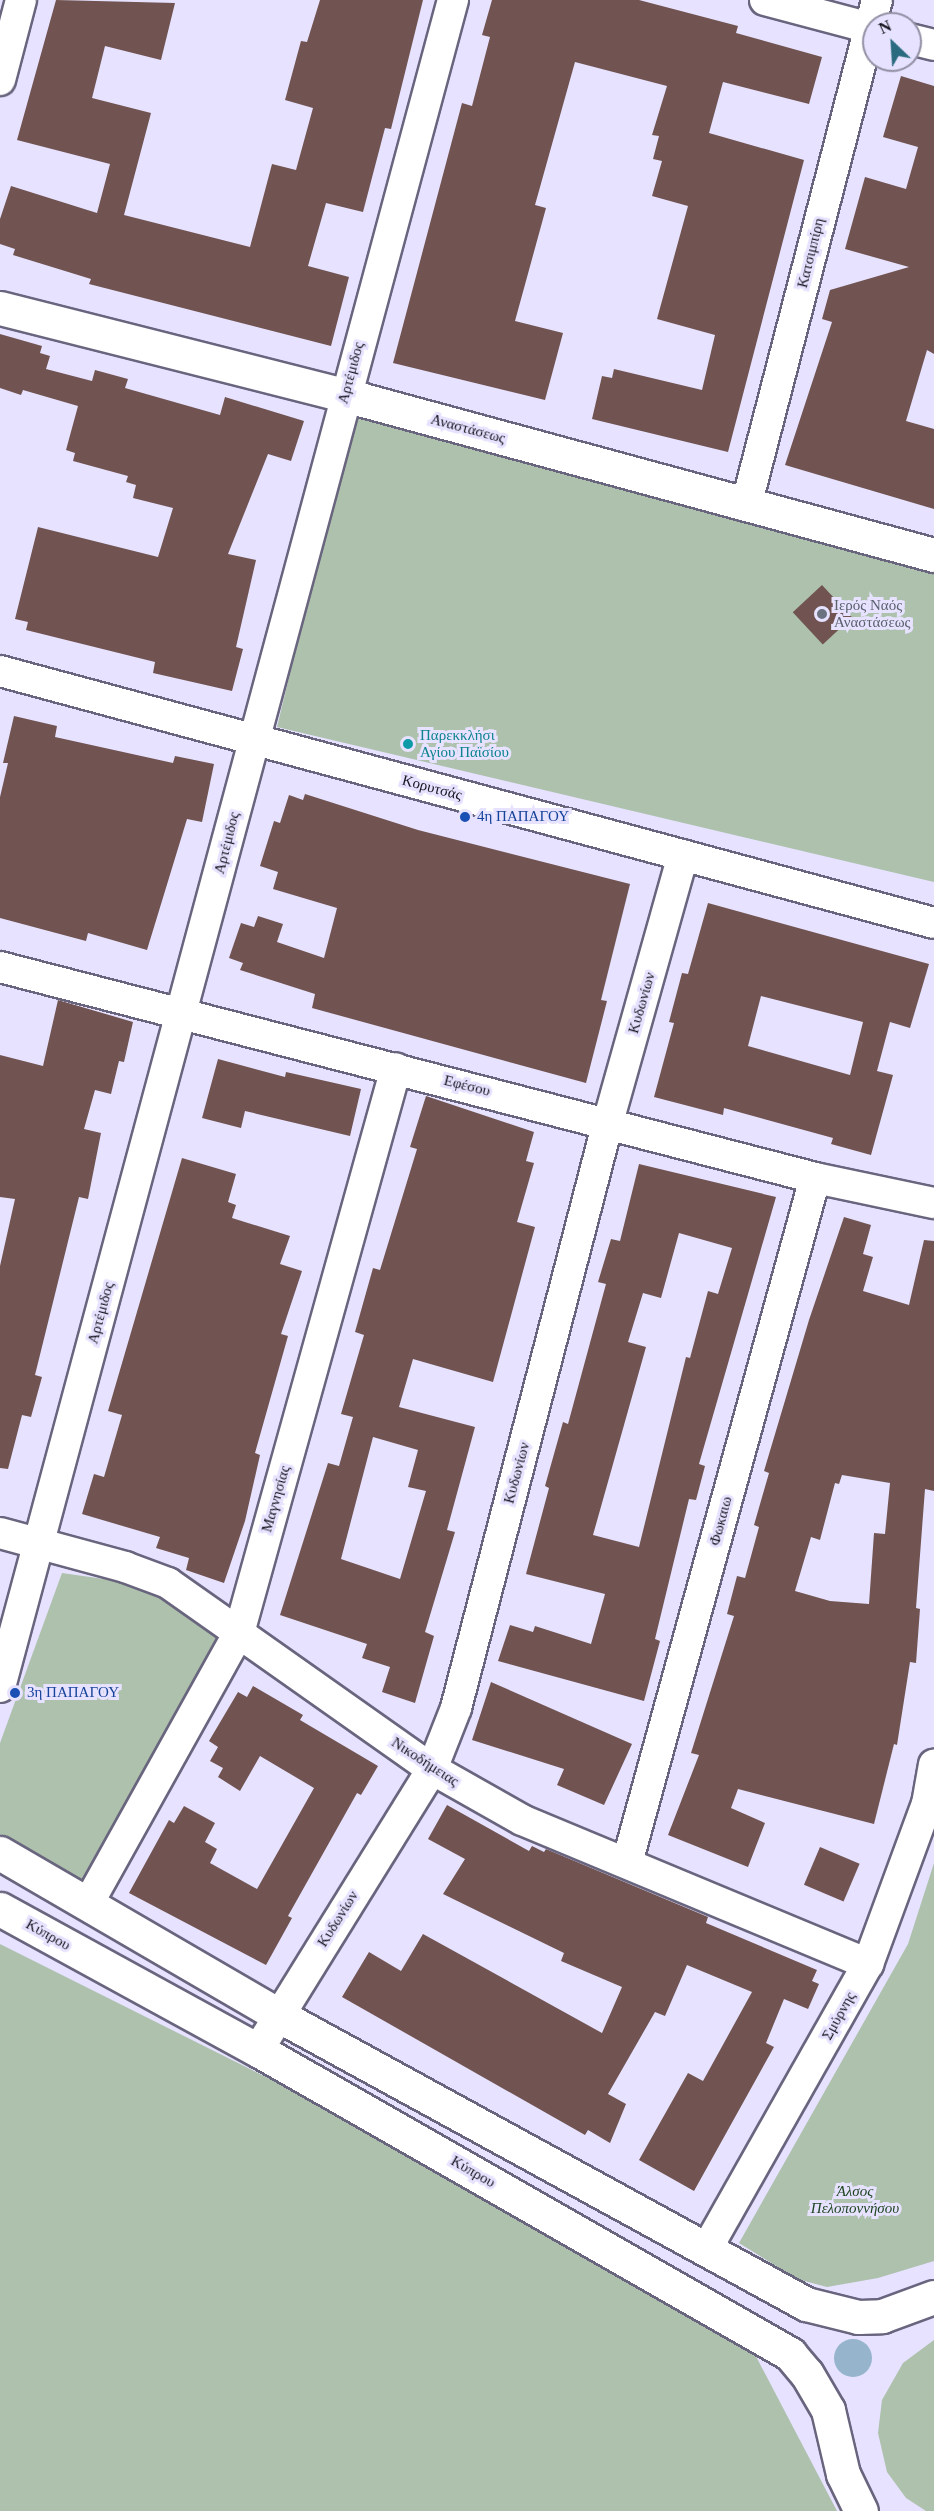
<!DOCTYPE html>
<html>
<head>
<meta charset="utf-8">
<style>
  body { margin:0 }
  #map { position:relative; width:934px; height:2511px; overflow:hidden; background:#e6e2ff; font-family:Georgia,serif }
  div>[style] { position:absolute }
  .green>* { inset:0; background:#adc1ac }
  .water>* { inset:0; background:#96b4cc }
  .round { border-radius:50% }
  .building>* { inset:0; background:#715451; transform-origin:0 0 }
  .roads { filter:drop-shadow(2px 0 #69657e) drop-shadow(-2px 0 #69657e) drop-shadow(0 2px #69657e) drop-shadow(0 -2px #69657e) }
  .minor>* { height:30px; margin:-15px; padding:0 15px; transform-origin:15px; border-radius:15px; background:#fff }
  .tertiary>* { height:33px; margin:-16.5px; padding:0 16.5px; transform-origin:16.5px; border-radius:16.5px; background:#fff }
  .dots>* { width:16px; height:16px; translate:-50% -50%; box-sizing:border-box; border:3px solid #e6e2ff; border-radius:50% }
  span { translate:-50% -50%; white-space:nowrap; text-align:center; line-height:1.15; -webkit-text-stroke:6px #e6e2ff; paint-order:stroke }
  .street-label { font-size:15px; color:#16151f }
  .worship-label { font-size:15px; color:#5b616d }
  .left { translate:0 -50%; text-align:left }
  .culture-label { font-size:15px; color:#0d838f }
  .transit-label { font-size:15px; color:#164399 }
  .park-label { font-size:15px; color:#1e4520; font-style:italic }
  .north { position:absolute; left:862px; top:12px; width:60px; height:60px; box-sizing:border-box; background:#e6e2ff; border:2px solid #9390a5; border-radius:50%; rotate:335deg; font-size:16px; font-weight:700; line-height:24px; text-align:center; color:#16151f }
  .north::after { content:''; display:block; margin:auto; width:21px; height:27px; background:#2b6b80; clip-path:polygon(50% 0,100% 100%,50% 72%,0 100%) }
</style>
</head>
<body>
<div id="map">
  <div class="green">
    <div style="clip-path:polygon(356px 400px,934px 565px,934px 882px,277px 727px)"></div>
    <div style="clip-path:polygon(62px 1573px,153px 1586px,227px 1632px,84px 1881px,0 1834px,0 1743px)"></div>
    <div style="clip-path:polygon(934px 1863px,934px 2261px,878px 2278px,827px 2287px,797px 2279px,739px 2243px,908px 1944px)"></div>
    <div style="clip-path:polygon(0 1944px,322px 2105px,749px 2343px,837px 2511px,0 2511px)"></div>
    <div style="clip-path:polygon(934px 2340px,934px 2511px,926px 2511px,906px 2498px,887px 2472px,878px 2433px,882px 2400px,903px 2363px)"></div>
  </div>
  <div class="water">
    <div class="round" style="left:834px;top:2339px;width:38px;height:38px"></div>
  </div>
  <div class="building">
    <div style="clip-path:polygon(56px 0,175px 3px,161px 60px,105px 46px,92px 98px,151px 113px,124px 215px,250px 247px,272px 164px,296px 170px,313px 108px,285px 100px,301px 41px,307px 42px,320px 0,423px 0,391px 129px,385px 128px,363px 212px,326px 203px,308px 266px,349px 277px,331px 346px,89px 284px,91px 279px,13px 255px,15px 249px,0 244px,0 219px,11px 186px,97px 213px,110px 164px,17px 140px)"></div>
    <div style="clip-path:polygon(492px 0,639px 0,738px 26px,736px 33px,822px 57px,809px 104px,723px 82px,709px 133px,804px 160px,728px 452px,592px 419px,602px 376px,612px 378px,614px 369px,702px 390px,715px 335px,657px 319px,688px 206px,652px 196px,662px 161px,653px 159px,659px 136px,652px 135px,667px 86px,575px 62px,535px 205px,546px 208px,515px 321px,563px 333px,545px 400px,393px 363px,462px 103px,472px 106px,490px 37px,482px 35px)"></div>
    <div style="clip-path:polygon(901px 76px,934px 86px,934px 354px,927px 350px,906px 421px,934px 429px,934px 509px,785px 465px,832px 322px,822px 319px,830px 290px,909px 267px,845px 249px,865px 177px,906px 189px,918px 147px,883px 137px)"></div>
    <div style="clip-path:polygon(0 334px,42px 346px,40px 353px,50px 356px,46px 369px,92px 381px,95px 370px,128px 379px,125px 388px,220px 415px,225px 397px,304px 421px,291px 461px,268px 454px,228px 554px,256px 560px,236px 647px,243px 649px,232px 691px,153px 673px,155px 662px,26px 630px,28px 622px,15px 619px,38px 527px,158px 557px,173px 508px,133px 498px,136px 485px,126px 482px,128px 476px,73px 461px,75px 453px,66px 450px,78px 406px,23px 390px,21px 395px,0 388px)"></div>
    <div style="left:822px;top:585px;width:44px;height:40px;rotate:47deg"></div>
    <div style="clip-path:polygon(14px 716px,57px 726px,55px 737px,173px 763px,175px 756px,214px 764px,202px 822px,187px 819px,147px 950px,88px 933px,86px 941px,0 918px,0 797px,8px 763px,3px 763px)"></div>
    <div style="clip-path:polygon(305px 794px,418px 830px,630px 884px,601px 1000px,607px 1001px,586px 1083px,312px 1008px,315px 994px,240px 970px,243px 963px,229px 958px,241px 923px,254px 927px,258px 916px,283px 924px,277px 942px,324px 958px,337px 908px,273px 889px,278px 872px,260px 866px,274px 821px,280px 823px,289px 795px,303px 800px)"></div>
    <div style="clip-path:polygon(evenodd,708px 903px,929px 964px,910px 1028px,890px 1022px,877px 1071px,893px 1075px,871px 1155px,831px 1144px,833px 1138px,724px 1108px,723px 1115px,654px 1097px,674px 1023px,669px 1022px,682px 973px,688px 974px,708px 903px,761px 996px,863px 1022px,850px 1075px,748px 1046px,761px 996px)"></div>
    <div style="clip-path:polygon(58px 1000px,133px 1022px,124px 1062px,119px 1061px,111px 1094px,95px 1090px,84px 1129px,101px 1133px,88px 1199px,79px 1197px,35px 1375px,42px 1377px,31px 1417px,22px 1415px,8px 1469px,0 1468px,0 1266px,15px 1199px,0 1197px,0 1055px,43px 1066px)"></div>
    <div style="clip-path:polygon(218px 1059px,285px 1077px,286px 1072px,361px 1089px,350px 1136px,245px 1111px,241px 1128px,202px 1118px)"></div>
    <div style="clip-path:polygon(evenodd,426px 1096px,534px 1132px,526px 1161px,534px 1163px,517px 1222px,535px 1227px,493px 1382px,413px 1359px,399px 1407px,475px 1427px,447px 1530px,455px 1532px,425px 1632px,434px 1636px,415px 1703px,382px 1692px,390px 1667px,362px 1658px,367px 1644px,280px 1615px,328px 1463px,339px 1466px,353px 1417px,341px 1414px,364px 1335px,355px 1332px,373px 1268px,380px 1270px,417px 1149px,410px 1147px,426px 1096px,373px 1437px,418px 1450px,408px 1487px,426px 1491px,400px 1579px,341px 1559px,373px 1437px)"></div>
    <div style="clip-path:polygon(182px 1158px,236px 1174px,228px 1202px,236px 1205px,232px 1218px,290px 1236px,280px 1264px,302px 1271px,281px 1334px,288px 1336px,255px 1453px,260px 1455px,245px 1521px,224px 1583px,186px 1570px,189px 1558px,156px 1548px,160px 1537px,82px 1514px,94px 1474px,104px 1477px,122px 1415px,108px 1411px)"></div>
    <div style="clip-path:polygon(evenodd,639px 1164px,776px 1197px,699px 1464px,705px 1466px,696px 1500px,689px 1499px,655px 1639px,660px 1641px,644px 1701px,498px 1661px,510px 1625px,533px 1632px,535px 1626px,591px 1644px,605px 1594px,526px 1574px,549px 1488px,545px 1486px,563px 1422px,568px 1424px,606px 1284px,598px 1282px,611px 1239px,620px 1241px,639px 1164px,679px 1233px,732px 1248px,718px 1294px,708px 1291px,690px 1358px,686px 1357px,639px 1547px,593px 1535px,646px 1347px,628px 1342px,643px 1293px,661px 1298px,679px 1233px)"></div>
    <div style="clip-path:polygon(evenodd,844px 1217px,871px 1225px,863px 1254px,873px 1257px,863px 1291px,909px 1305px,924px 1240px,934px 1241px,934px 1491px,925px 1489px,916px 1608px,920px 1609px,916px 1663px,910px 1662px,897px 1745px,894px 1744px,874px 1824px,738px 1789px,731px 1808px,765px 1823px,748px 1867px,668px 1835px,699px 1755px,691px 1753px,734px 1616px,727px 1614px,737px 1576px,745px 1578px,759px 1527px,754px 1525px,769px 1473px,764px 1471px,809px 1320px,844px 1217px,842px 1475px,890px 1483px,885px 1534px,874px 1533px,869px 1604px,830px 1601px,795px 1591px,811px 1537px,820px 1540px,835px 1483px,839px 1484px,842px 1475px)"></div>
    <div style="clip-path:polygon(491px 1682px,632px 1744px,604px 1805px,557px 1785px,564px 1769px,472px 1740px)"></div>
    <div style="clip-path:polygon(253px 1686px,303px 1715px,300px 1720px,378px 1766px,361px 1795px,357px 1793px,288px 1916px,292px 1918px,266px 1965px,129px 1893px,169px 1820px,174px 1823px,184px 1806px,215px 1823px,205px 1842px,217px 1849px,210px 1863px,257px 1889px,314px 1788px,260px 1756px,240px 1791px,218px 1777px,223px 1768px,210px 1761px,218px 1747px,209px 1741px,238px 1692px,247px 1697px)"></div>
    <div style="clip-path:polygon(447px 1805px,529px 1851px,532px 1846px,544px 1852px,546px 1849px,708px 1917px,706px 1923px,817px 1970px,812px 1981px,819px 1984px,808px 2009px,784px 1999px,766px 2043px,774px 2047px,694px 2191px,639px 2160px,688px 2073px,703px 2081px,752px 1992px,687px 1965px,665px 2016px,655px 2012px,608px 2094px,626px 2104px,610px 2143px,588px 2130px,585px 2135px,342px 1997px,369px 1952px,401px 1971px,423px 1934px,602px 2033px,622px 1987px,561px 1961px,564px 1953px,443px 1894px,465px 1859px,428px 1839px)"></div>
    <div style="left:820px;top:1847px;width:43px;height:41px;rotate:23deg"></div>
  </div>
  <div class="roads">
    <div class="minor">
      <div style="left:765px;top:0;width:113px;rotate:14.9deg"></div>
      <div style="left:910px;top:39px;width:25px;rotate:14deg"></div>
      <div style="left:0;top:80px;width:83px;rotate:-75.3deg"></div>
      <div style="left:746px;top:506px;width:523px;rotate:-75.49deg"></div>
      <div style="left:0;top:671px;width:967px;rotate:15.1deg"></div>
      <div style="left:0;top:967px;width:842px;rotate:14.51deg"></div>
      <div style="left:815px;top:1178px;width:122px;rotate:11.9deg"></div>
      <div style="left:0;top:1533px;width:130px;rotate:15.2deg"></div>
      <div style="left:125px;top:1567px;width:46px;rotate:20.4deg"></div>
      <div style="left:168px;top:1583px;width:323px;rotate:35.2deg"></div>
      <div style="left:432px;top:1769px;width:103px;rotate:29.5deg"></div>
      <div style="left:522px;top:1820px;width:375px;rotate:22.6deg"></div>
      <div style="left:0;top:1687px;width:1747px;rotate:-74.97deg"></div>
      <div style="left:627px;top:1863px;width:710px;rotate:-74.65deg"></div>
      <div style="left:89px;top:1902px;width:308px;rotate:-60.9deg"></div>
      <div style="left:239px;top:1633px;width:586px;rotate:-74.47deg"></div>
      <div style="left:258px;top:2050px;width:331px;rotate:-58.2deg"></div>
      <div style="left:432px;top:1769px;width:66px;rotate:-68.5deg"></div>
      <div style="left:456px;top:1708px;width:605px;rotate:-75.46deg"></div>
      <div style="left:608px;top:1122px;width:277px;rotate:-74.3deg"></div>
      <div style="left:706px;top:2250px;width:329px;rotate:-60.5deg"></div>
      <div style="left:868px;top:1964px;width:171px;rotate:-69.8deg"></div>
      <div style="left:927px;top:1804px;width:40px;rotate:-80deg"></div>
    </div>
    <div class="tertiary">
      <div style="left:0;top:308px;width:374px;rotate:14.2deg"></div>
      <div style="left:363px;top:400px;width:592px;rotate:15.19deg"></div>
      <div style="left:0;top:1853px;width:322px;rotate:30.2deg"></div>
      <div style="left:278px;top:2015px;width:602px;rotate:28.69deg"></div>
      <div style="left:806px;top:2304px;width:54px;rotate:14deg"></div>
      <div style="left:858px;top:2317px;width:24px;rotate:-2deg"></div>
      <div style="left:882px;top:2316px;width:55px;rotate:-20.1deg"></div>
      <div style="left:0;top:1909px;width:294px;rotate:28.7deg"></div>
      <div style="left:258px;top:2050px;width:613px;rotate:29.74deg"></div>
      <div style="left:790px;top:2354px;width:26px;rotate:50deg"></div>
      <div style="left:807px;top:2374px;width:42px;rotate:59.7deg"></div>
      <div style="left:828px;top:2410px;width:66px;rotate:76.8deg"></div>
      <div style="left:843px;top:2474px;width:41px;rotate:64.1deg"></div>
    </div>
  </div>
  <div class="dots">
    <div style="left:822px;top:614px;background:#6b7280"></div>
    <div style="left:408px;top:744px;background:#0f9aa8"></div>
    <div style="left:465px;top:817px;background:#1a4fb4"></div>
    <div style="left:15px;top:1693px;background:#1a4fb4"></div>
  </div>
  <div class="street-label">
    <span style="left:811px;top:253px;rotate:-76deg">Κατσιμπίρη</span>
    <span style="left:351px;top:373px;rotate:-75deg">Αρτέμιδος</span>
    <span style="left:468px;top:429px;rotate:15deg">Αναστάσεως</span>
    <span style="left:432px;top:788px;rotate:15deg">Κορυτσάς</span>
    <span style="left:227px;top:843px;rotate:-76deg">Αρτέμιδος</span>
    <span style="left:642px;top:1003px;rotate:-74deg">Κυδωνίων</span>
    <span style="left:467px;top:1086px;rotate:14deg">Εφέσου</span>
    <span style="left:101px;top:1313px;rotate:-75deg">Αρτέμιδος</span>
    <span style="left:517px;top:1473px;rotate:-75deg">Κυδωνίων</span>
    <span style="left:276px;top:1499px;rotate:-74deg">Μαγνησίας</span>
    <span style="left:721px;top:1521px;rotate:-75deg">Φωκαιω</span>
    <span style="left:425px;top:1762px;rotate:33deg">Νικοδήμειας</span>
    <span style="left:338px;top:1919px;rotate:-58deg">Κυδωνίων</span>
    <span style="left:48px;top:1935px;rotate:29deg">Κύπρου</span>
    <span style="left:839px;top:2016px;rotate:-61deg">Σμύρνης</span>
    <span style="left:473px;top:2172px;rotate:30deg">Κύπρου</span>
  </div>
  <div class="worship-label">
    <span class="left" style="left:834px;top:614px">Ιερός Ναός<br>Αναστάσεως</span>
  </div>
  <div class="culture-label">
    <span class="left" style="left:420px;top:744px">Παρεκκλήσι<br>Αγίου Παϊσίου</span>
  </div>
  <div class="transit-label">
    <span class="left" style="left:477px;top:817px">4η ΠΑΠΑΓΟΥ</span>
    <span class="left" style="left:27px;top:1693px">3η ΠΑΠΑΓΟΥ</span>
  </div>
  <div class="park-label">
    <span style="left:855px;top:2200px">Άλσος<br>Πελοποννήσου</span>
  </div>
  <div class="north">N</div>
</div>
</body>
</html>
